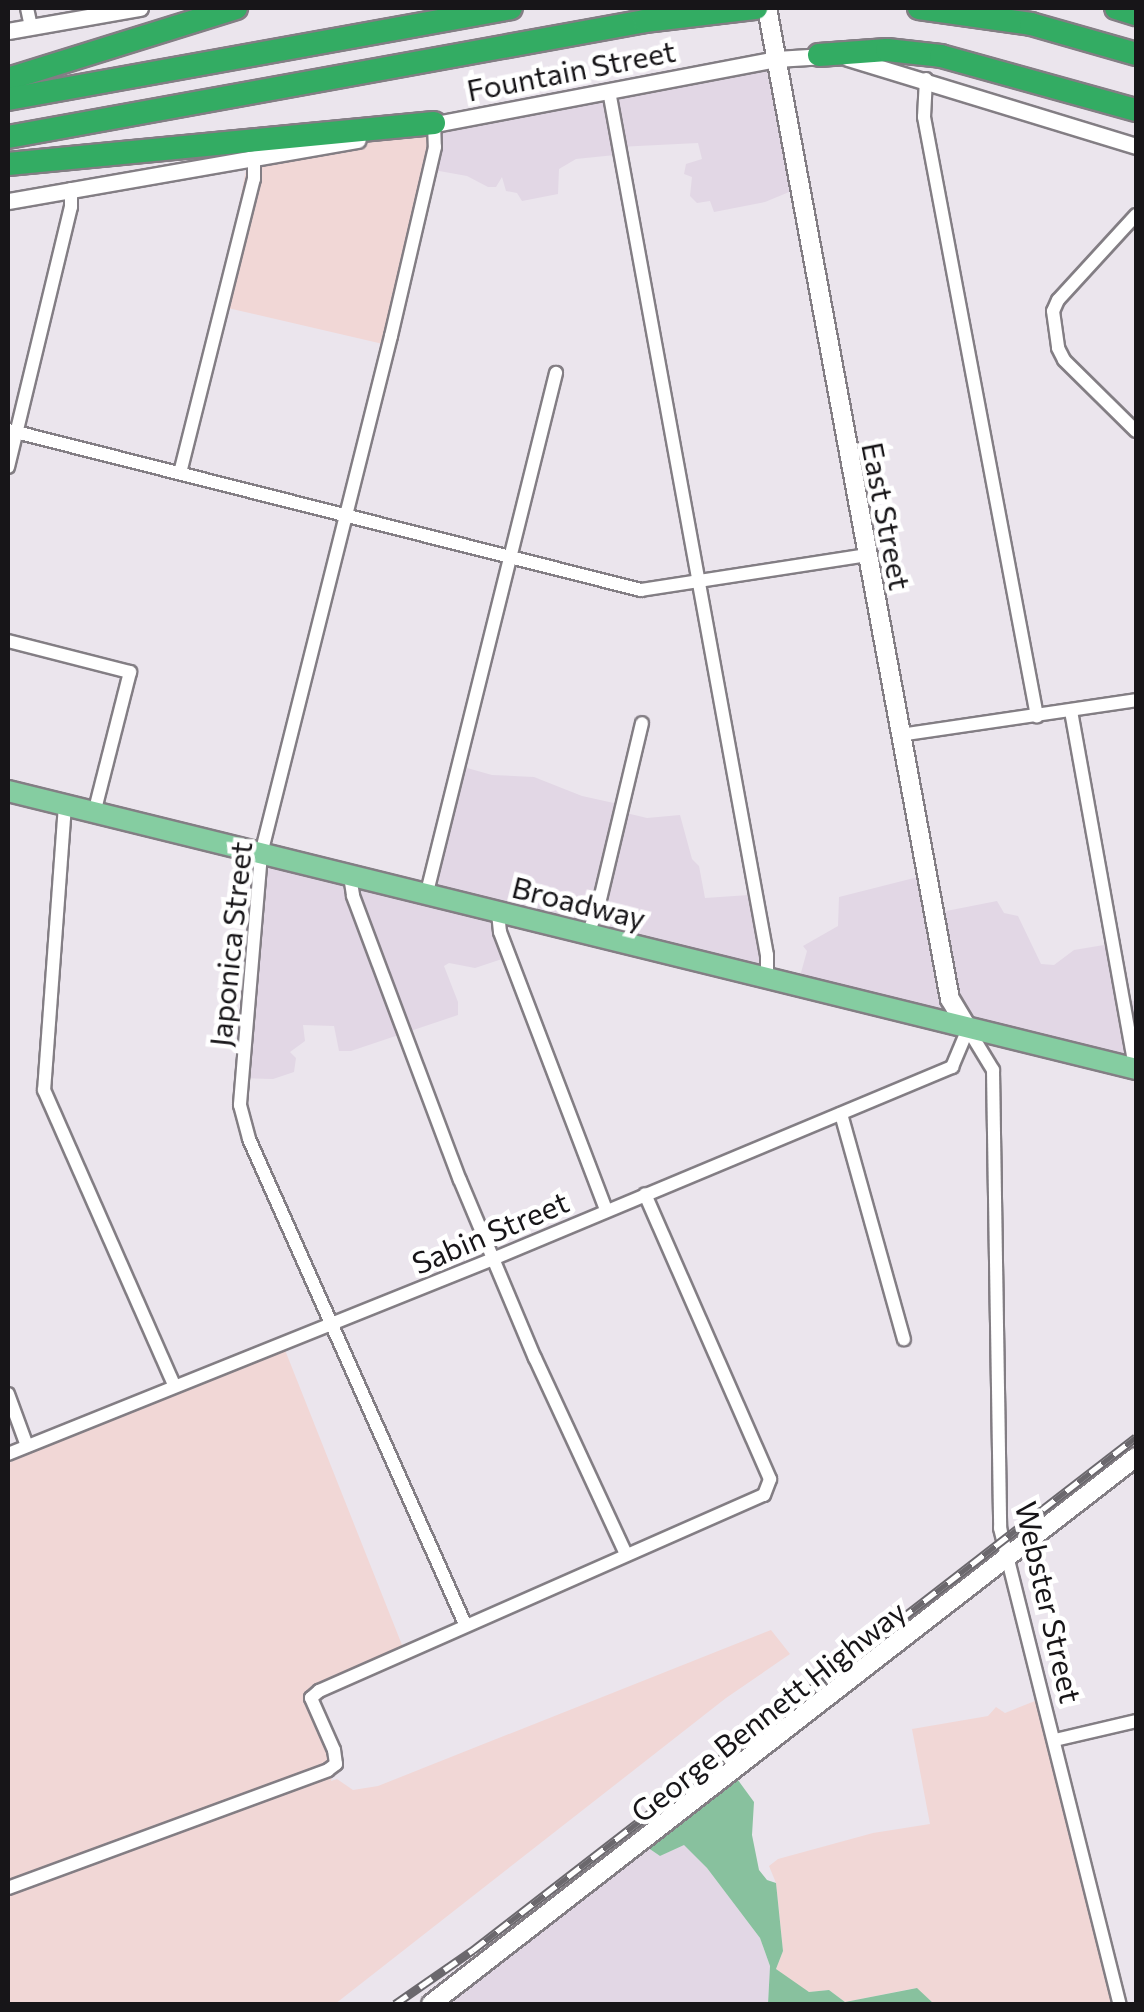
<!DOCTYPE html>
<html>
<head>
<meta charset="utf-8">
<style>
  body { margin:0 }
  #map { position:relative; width:1144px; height:2012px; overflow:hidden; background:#ebe5ed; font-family:Commissioner,sans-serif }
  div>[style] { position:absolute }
  .built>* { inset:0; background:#e2d7e5 }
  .industrial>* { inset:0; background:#f1d7d6 }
  .forest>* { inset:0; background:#88c19e }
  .roads { filter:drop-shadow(2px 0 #837e84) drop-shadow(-2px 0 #837e84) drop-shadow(0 2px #837e84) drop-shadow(0 -2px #837e84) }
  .minor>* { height:12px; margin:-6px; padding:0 6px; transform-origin:6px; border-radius:6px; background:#fff }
  .tertiary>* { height:15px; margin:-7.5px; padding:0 7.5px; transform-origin:7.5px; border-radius:7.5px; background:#fff }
  .secondary>* { height:18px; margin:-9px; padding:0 9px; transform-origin:9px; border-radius:9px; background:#fff }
  .primary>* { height:20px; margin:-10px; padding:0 10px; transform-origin:10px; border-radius:10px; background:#85cda1 }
  .motorway>* { height:22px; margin:-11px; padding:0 11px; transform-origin:11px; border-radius:11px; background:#33ac63 }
  .rail>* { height:9px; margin-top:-4.5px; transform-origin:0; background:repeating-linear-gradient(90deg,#fff 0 15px,#6b686d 0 30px); box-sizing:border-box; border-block:2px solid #6b686d }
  span { translate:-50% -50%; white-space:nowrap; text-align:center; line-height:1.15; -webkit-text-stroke:9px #fff; paint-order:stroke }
  .street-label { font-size:30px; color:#171518 }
  .frame { position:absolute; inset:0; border:10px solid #171518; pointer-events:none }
</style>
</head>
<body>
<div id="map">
  <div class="built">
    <div style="clip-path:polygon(772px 68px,794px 190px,765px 202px,714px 212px,710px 201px,697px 203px,690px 196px,692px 177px,684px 174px,686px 164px,702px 159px,698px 143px,618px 147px,615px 155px,576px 159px,559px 169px,558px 194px,522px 201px,517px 193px,506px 191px,502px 177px,496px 187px,488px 187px,467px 176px,428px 169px,435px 128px)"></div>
    <div style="clip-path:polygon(460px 766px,492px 775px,534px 777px,582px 796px,618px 804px,622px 812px,647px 818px,680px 815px,692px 859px,699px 866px,705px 898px,749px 895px,764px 979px,501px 914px,502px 959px,475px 968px,449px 963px,444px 966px,458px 1002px,458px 1015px,351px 1051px,339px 1051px,334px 1026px,303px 1025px,305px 1041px,290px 1052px,296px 1058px,294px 1072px,273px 1079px,239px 1078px,255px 857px,422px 894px)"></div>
    <div style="clip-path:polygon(918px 877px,931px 914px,997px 901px,1004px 913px,1018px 916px,1041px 964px,1054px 965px,1074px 950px,1104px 945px,1108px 948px,1119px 1002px,1136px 1001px,1136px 1068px,797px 987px,807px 951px,803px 946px,838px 926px,839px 897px)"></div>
    <div style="clip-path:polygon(641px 1843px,660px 1856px,684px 1844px,707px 1868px,760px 1938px,770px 1966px,768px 2004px,427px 2004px)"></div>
  </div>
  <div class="industrial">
    <div style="clip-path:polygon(435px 128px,383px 344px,219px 306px,247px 165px)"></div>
    <div style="clip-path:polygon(283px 1345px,404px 1650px,312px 1696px,336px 1764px,331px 1781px,337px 1779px,353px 1790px,378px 1786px,771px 1630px,790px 1654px,726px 1698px,335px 2004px,8px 2004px,8px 1454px)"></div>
    <div style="clip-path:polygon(1040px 1699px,1118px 2004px,934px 2004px,916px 1988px,845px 2002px,829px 1990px,809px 1992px,789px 1981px,776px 1969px,783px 1951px,776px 1883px,769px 1866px,778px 1859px,873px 1833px,930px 1824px,912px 1729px,988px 1716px,996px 1707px,1005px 1713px)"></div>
  </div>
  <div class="forest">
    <div style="clip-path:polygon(735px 1776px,754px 1802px,752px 1835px,759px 1870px,767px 1880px,776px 1883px,783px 1951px,776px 1969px,809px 1992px,829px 1990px,845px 2002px,917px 1988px,934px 2004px,768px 2004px,770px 1966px,760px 1938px,707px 1868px,684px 1845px,660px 1856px,641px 1843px)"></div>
  </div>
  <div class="roads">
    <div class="minor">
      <div style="left:27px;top:8px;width:19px;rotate:78deg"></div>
      <div style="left:926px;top:79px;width:38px;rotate:93deg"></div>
      <div style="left:924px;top:117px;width:610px;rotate:79.32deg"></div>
      <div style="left:609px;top:91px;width:878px;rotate:79.64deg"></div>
      <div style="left:767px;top:955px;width:24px;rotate:90deg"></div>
      <div style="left:434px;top:123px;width:24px;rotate:88deg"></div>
      <div style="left:435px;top:147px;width:194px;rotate:103.1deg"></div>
      <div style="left:391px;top:336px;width:534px;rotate:104.09deg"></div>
      <div style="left:261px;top:854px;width:252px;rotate:94.8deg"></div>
      <div style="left:240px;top:1105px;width:35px;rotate:75deg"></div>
      <div style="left:249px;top:1139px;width:531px;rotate:65.99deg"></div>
      <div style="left:1136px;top:215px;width:115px;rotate:132.5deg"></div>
      <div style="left:1058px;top:300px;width:12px;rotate:114deg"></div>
      <div style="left:1053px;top:311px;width:37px;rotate:82deg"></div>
      <div style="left:1058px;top:348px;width:13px;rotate:63deg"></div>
      <div style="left:1064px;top:360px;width:101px;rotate:44.6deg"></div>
      <div style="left:8px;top:430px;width:653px;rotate:14.19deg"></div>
      <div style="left:641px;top:590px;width:228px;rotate:-8.8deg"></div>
      <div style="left:8px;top:467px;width:268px;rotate:-76.4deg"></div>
      <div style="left:71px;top:207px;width:18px;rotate:-90deg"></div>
      <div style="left:180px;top:473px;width:303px;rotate:-75.9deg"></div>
      <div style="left:254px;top:179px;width:20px;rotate:-90deg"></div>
      <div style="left:8px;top:641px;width:126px;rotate:14.3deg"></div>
      <div style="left:130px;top:672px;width:146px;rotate:104.3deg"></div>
      <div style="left:1071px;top:711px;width:367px;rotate:79.8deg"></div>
      <div style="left:900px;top:735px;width:239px;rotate:-8.4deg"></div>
      <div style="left:65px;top:805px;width:286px;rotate:94.2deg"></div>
      <div style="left:44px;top:1090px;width:322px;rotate:66.2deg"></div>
      <div style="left:350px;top:876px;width:20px;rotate:81deg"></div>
      <div style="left:353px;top:896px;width:303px;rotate:69.4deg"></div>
      <div style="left:460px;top:1180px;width:193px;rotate:67.2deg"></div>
      <div style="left:535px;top:1358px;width:216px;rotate:65.1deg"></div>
      <div style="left:427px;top:892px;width:535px;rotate:-76.04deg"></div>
      <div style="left:498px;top:913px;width:19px;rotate:84deg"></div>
      <div style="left:500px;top:932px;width:298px;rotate:69.1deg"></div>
      <div style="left:587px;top:935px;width:25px;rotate:-67deg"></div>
      <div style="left:597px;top:912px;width:194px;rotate:-76.6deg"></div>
      <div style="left:968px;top:1029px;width:48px;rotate:58.6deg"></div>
      <div style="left:993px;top:1070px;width:458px;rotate:89.1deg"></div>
      <div style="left:1000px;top:1528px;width:491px;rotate:75.9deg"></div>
      <div style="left:841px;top:1114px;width:234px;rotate:74.4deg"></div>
      <div style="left:8px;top:1394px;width:55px;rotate:69.9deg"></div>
      <div style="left:8px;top:1454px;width:523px;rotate:-21.9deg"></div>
      <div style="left:493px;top:1259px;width:498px;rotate:-22.7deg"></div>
      <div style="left:952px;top:1067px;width:41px;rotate:-67.2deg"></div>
      <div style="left:1055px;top:1740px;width:83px;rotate:-13.2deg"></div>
      <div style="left:8px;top:1888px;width:341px;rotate:-20.2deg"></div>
      <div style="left:328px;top:1770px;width:10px;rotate:-37deg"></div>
      <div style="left:336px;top:1764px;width:14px;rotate:-98deg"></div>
      <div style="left:334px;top:1750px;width:57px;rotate:-113.9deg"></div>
      <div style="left:311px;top:1698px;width:11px;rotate:-41deg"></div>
      <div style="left:319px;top:1691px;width:486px;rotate:-23.8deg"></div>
      <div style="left:764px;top:1495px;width:17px;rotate:-69deg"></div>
      <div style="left:770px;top:1479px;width:311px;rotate:-113.7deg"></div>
    </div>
    <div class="tertiary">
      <div style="left:8px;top:31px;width:134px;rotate:-9.9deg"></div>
      <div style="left:848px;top:58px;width:301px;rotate:17deg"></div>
      <div style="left:425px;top:126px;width:357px;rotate:-10.8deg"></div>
      <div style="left:776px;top:59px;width:49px;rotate:-3.5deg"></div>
      <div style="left:8px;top:201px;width:355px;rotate:-9.9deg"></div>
    </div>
    <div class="secondary">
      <div style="left:767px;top:8px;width:1008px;rotate:79.54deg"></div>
      <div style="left:950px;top:999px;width:35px;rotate:59deg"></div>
      <div style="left:431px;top:2004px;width:892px;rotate:-37.81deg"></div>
    </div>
    <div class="primary">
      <div style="left:8px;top:791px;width:1162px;rotate:13.84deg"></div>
    </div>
    <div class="motorway">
      <div style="left:919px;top:8px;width:113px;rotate:8.1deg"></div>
      <div style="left:1031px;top:24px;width:109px;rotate:15.9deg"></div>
      <div style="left:1116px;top:8px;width:21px;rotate:17deg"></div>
      <div style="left:819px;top:55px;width:68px;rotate:-4.2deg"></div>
      <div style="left:887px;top:50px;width:54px;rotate:6.3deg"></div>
      <div style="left:941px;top:56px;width:202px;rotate:15.5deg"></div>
      <div style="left:8px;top:79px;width:239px;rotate:-17.3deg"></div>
      <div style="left:8px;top:99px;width:511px;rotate:-10.25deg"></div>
      <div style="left:8px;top:137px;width:647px;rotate:-10.32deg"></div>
      <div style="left:645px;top:21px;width:112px;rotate:-6.7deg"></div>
      <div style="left:8px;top:164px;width:428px;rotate:-5.5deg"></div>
    </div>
  </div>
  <div class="rail">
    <div style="left:395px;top:2004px;width:95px;rotate:-34.7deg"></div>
    <div style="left:473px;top:1950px;width:838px;rotate:-37.73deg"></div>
  </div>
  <div class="street-label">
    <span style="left:571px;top:70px;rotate:-11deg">Fountain Street</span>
    <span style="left:887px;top:516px;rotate:79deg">East Street</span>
    <span style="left:579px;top:902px;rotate:14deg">Broadway</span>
    <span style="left:230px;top:944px;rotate:-84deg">Japonica Street</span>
    <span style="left:490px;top:1232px;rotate:-23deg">Sabin Street</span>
    <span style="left:1049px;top:1602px;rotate:77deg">Webster Street</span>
    <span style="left:768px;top:1711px;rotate:-38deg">George Bennett Highway</span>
  </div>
  <div class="frame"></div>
</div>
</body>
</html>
